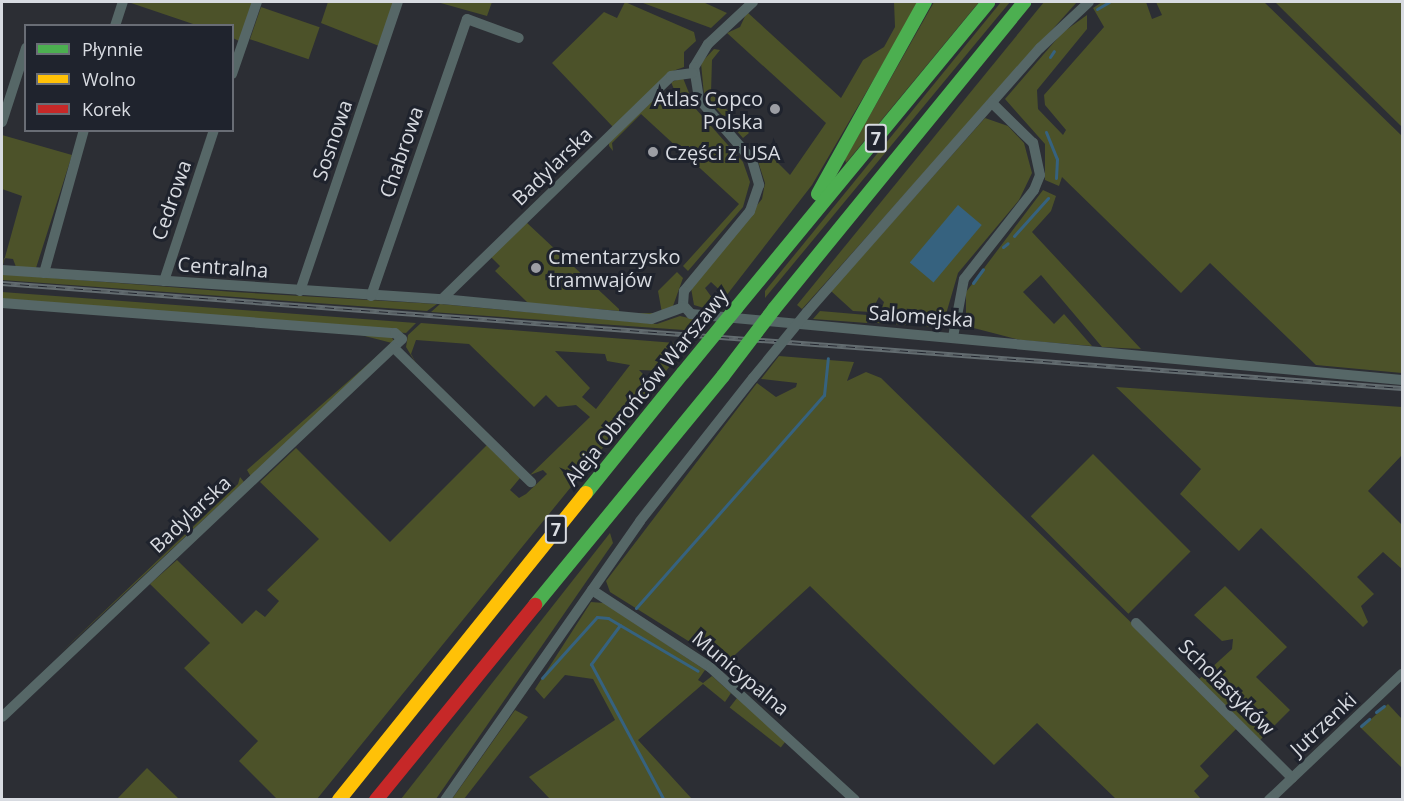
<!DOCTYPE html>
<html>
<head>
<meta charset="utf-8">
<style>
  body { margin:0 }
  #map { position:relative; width:1404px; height:801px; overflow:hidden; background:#2c2e34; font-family:"Open Sans",sans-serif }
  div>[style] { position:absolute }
  .green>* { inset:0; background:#4c5229; transform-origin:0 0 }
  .water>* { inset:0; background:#36627f; transform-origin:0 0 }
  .stream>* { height:3px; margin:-1.5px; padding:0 1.5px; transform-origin:1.5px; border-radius:1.5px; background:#36627f }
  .street>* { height:10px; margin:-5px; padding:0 5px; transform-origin:5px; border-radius:5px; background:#566767 }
  .fast>* { height:14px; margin:-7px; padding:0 7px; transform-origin:7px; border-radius:7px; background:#4caf50 }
  .slow>* { height:14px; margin:-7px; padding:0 7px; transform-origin:7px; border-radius:7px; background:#ffc107 }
  .jam>* { height:14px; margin:-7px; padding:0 7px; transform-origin:7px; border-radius:7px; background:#c62828 }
  .rail>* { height:5px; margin-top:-2.5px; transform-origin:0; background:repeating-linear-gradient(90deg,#1f232d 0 9px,#636c70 0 18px); box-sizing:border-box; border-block:2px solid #636c70 }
  .street-bridge>* { height:10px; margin:-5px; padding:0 5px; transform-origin:5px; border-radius:5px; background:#566767 }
  .fast-bridge>* { height:14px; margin:-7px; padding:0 7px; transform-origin:7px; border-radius:7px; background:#4caf50 }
  .dots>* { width:16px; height:16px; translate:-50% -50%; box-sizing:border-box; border:3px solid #1f232d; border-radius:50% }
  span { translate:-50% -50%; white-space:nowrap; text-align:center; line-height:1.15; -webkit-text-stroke:6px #1f232d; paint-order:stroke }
  .shield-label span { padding:2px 4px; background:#1f232d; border:2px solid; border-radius:4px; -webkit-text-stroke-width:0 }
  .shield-label { font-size:18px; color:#d8dbe1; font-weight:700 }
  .poi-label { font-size:20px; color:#d8dbe1 }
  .right { translate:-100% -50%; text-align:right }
  .left { translate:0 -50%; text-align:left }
  .street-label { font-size:20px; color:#d8dbe1 }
  .frame { position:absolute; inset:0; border:3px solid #d8dbe1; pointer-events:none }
  .legend { position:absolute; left:24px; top:24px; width:210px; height:108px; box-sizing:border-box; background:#1f232d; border:2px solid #696d75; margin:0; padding:8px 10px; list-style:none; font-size:18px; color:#d8dbe1 }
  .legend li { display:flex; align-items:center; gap:12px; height:30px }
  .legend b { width:30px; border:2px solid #696d75 }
</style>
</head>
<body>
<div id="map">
  <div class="green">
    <div style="clip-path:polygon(128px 2px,253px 2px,239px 41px,233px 38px,232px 26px,196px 25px)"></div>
    <div style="clip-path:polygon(328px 2px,395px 2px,379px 46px,321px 23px)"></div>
    <div style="clip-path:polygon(437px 2px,492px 2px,487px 16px)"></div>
    <div style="clip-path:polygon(625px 2px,694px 32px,696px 41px,684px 52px,684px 67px,670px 72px,613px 127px,552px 63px,604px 12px,617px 18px)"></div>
    <div style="clip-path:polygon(703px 2px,727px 13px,711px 28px,643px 3px)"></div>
    <div style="clip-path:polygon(894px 2px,919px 2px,812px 185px,726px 296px,711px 282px,705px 288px,718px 306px,714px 311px,694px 305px,691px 288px,762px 199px,765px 183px,755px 152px,761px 146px,790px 175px,826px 123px,727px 33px,740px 27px,747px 12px,841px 98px,863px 60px,884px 47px,895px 27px)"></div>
    <div style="clip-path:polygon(934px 2px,979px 2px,846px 163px,845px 159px)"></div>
    <div style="clip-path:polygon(1001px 2px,1010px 2px,765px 298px,765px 291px)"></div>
    <div style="clip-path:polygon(1044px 2px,1077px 2px,802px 309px,797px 305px)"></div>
    <div style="clip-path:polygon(1102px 2px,1146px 2px,1152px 19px,1162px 15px,1156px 2px,1264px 2px,1402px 136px,1402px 373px,1316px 365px,1210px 263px,1181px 293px,1062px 177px,1059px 186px,1045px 180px,1045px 144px,1005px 99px,1062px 33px,1087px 15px,1087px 29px,1037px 90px,1038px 109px,1063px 135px,1066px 130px,1045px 105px,1044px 95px,1104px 27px,1093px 8px)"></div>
    <div style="clip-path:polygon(1275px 2px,1402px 2px,1402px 127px)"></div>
    <div style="left:261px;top:7px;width:62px;height:34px;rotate:19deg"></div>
    <div style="clip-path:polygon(714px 49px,720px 50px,712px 60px,711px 93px,749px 133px,743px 138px,704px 95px,701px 63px)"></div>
    <div style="clip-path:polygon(683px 78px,695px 108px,743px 162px,750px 182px,743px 207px,688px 271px,683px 266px,739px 204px,641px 114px,612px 143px,613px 151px,609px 146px,609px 143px,662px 91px,680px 104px,671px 82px)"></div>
    <div style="clip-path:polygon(985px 118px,1008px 126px,1024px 143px,1032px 173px,1019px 200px,958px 273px,944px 321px,934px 327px,877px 323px,884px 302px,879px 297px,871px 312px,853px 311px,831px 291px)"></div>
    <div style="clip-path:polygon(2px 135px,72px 155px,36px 268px,16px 267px,13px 259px,4px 258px,2px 268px,22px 196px,2px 189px)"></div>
    <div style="clip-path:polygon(1043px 190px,1056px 196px,1051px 211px,1032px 232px,1141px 349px,1102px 347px,1041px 275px,1023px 292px,1054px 324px,1064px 314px,1092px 346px,1020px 340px,966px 326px,966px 292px)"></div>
    <div style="clip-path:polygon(526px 222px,619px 309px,619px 311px,528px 303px,495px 271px,500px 266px,491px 257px)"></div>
    <div style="clip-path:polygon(677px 272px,683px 278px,673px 306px,662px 316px,626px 313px,662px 313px,658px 291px)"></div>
    <div style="clip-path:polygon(2px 274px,234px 292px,437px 304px,427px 311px,2px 280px)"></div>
    <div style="clip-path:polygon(2px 292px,416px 323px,406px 333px,2px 300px)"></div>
    <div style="clip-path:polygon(440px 304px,657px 324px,680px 316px,706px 322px,698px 331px,431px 312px)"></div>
    <div style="clip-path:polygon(820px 311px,867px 315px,869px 316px,867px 323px,813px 319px)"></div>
    <div style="clip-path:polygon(evenodd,421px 323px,688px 344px,666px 371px,639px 370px,654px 385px,317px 799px,277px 799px,239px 761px,258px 741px,184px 668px,210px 643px,150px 584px,177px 560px,242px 624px,256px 610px,265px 617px,279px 601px,267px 590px,319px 539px,260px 482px,296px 448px,390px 542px,487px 445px,520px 478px,510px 490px,519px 498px,526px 494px,547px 474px,543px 470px,530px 475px,590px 417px,576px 405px,558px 407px,546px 395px,534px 407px,469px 344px,416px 340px,411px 354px,417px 365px,406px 347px,408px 335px,421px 323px,555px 351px,605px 354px,607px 361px,630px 365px,596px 409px,582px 397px,590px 388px,555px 351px)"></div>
    <div style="clip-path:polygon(357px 334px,391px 336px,395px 343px,251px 477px,247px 470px,392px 343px)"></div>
    <div style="clip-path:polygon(779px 356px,854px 362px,847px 381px,866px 372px,881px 378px,1238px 727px,1200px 766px,1209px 776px,1194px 791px,1201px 799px,1116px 799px,1037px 723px,994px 765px,810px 586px,725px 664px,610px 592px,606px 581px,757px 383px,776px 397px,796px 387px,797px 383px,761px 379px)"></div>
    <div style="clip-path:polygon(1116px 387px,1402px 407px,1402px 455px,1368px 491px,1402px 525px,1402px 569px,1383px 552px,1357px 577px,1374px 594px,1361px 606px,1368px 622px,1363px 627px,1261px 528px,1239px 551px,1180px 494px,1201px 469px)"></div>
    <div style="left:1093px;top:454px;width:138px;height:88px;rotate:45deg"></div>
    <div style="clip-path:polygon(240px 477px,244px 482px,56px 657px,238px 484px)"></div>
    <div style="clip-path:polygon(610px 533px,613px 543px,436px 799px,401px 799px)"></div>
    <div style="clip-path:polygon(1225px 586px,1287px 647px,1256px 677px,1290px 710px,1259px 741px,1198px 680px,1232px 649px,1233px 639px,1222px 641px,1194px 615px)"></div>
    <div style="clip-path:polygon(591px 602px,604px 603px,705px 670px,698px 680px,703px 683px,712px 676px,731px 693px,725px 702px,703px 684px,638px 740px,692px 799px,550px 799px,529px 777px,615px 720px,593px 679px,565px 675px,544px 699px,535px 689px)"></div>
    <div style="left:737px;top:698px;width:65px;height:12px;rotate:38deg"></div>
    <div style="clip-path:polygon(1388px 704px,1402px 719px,1402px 768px,1361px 728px)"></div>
    <div style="clip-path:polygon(515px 710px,528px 717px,464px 799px,452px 799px)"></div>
    <div style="clip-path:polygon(147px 768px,179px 799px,117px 799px)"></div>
  </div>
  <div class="water">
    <div style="left:958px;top:205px;width:31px;height:75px;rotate:40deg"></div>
  </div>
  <div class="stream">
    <div style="left:1097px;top:9px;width:14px;rotate:-30deg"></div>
    <div style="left:1050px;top:57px;width:7px;rotate:-56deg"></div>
    <div style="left:1046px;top:132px;width:29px;rotate:68deg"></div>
    <div style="left:1057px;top:159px;width:19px;rotate:93deg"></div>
    <div style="left:1014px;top:236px;width:51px;rotate:-48.2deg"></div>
    <div style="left:1003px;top:247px;width:6px;rotate:-39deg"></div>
    <div style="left:973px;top:283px;width:17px;rotate:-54deg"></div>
    <div style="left:636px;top:608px;width:284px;rotate:-48.6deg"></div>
    <div style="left:824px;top:395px;width:37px;rotate:-84deg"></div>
    <div style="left:620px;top:625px;width:49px;rotate:126.6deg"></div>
    <div style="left:591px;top:664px;width:154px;rotate:61.8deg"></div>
    <div style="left:542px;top:678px;width:82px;rotate:-48deg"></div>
    <div style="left:597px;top:617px;width:11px;rotate:5deg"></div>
    <div style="left:608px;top:618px;width:104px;rotate:30.5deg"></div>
    <div style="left:1376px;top:712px;width:10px;rotate:-37deg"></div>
    <div style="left:1361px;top:726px;width:11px;rotate:-41deg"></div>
  </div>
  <div class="street">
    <div style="left:753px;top:2px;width:62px;rotate:137deg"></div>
    <div style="left:708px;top:44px;width:27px;rotate:121deg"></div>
    <div style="left:694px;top:67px;width:32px;rotate:81deg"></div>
    <div style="left:699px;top:99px;width:81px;rotate:49deg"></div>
    <div style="left:752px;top:160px;width:26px;rotate:74deg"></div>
    <div style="left:759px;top:185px;width:28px;rotate:109deg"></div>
    <div style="left:750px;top:211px;width:104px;rotate:129.5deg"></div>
    <div style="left:684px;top:291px;width:14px;rotate:94deg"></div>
    <div style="left:683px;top:305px;width:12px;rotate:48deg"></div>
    <div style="left:691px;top:314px;width:714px;rotate:5.3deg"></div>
    <div style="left:115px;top:26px;width:25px;rotate:-72deg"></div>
    <div style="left:232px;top:74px;width:76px;rotate:-70.9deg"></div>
    <div style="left:2px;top:122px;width:78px;rotate:-72deg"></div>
    <div style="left:2px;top:270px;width:441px;rotate:3.8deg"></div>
    <div style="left:442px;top:299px;width:210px;rotate:5.5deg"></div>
    <div style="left:651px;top:319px;width:35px;rotate:-20deg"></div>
    <div style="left:44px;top:273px;width:148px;rotate:-74.4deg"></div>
    <div style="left:164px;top:281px;width:159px;rotate:-71.7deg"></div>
    <div style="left:300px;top:291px;width:305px;rotate:-71.3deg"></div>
    <div style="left:371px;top:296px;width:293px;rotate:-70.9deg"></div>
    <div style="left:467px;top:19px;width:55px;rotate:20.1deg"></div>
    <div style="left:442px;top:299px;width:320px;rotate:-44.2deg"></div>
    <div style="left:671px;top:76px;width:22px;rotate:-8deg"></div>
    <div style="left:2px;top:303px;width:394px;rotate:4.4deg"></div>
    <div style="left:395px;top:333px;width:9px;rotate:41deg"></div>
    <div style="left:402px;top:339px;width:550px;rotate:136.62deg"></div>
    <div style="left:807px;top:312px;width:352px;rotate:-48.6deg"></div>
    <div style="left:1040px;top:48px;width:67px;rotate:-43.2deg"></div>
    <div style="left:953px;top:337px;width:59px;rotate:-79.3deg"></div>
    <div style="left:964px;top:279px;width:113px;rotate:-51.8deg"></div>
    <div style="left:1034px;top:190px;width:16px;rotate:-68deg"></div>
    <div style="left:1040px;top:175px;width:33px;rotate:-102deg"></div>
    <div style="left:1033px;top:143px;width:57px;rotate:-135.7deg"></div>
    <div style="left:394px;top:348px;width:192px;rotate:44.4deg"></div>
    <div style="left:592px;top:590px;width:142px;rotate:33.2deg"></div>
    <div style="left:711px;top:668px;width:195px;rotate:42.5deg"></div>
    <div style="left:1136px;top:623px;width:220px;rotate:44.8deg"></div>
    <div style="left:445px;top:800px;width:340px;rotate:-55deg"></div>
    <div style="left:640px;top:521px;width:182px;rotate:-51.7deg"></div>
    <div style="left:1269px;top:800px;width:183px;rotate:-43.5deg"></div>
  </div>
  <div class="fast">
    <div style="left:818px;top:194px;width:220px;rotate:-60.9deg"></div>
    <div style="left:737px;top:307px;width:395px;rotate:-50.5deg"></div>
    <div style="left:774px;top:309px;width:396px;rotate:-50.8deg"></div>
    <div style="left:586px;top:493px;width:154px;rotate:-51.1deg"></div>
    <div style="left:535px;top:605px;width:296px;rotate:-50.6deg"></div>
  </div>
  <div class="slow">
    <div style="left:339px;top:800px;width:394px;rotate:-51.2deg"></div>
  </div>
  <div class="jam">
    <div style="left:376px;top:800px;width:252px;rotate:-50.8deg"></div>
  </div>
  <div class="rail">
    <div style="left:2px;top:283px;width:1404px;rotate:4.29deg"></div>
  </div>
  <div class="street-bridge">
    <div style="left:753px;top:378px;width:85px;rotate:-50.7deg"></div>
  </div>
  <div class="fast-bridge">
    <div style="left:683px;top:373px;width:85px;rotate:-50.7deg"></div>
    <div style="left:723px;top:376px;width:84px;rotate:-52.7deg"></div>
  </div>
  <div class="dots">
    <div style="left:775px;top:109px;background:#9c9ea4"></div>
    <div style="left:653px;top:152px;background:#9c9ea4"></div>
    <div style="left:536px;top:268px;background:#9c9ea4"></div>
  </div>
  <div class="shield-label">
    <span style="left:876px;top:138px">7</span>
    <span style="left:556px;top:529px">7</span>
  </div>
  <div class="poi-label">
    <span class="right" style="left:763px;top:110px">Atlas Copco<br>Polska</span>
    <span class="left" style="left:665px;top:152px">Części z USA</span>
    <span class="left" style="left:548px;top:268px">Cmentarzysko<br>tramwajów</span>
  </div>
  <div class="street-label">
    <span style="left:332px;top:140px;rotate:-71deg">Sosnowa</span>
    <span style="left:401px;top:152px;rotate:-71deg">Chabrowa</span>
    <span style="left:552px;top:166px;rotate:-44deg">Badylarska</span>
    <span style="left:171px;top:200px;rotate:-71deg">Cedrowa</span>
    <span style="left:223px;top:267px;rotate:4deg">Centralna</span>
    <span style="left:921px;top:316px;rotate:4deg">Salomejska</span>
    <span style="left:646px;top:387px;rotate:-51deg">Aleja Obrońców Warszawy</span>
    <span style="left:190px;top:514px;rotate:-43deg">Badylarska</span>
    <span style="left:741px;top:673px;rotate:40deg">Municypalna</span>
    <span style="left:1227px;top:687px;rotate:45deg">Scholastyków</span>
    <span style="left:1323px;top:724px;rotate:-43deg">Jutrzenki</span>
  </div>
  <div class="frame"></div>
  <ul class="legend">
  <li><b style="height:8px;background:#4caf50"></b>Płynnie</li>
  <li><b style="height:8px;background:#ffc107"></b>Wolno</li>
  <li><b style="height:8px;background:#c62828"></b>Korek</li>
  </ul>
</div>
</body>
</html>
